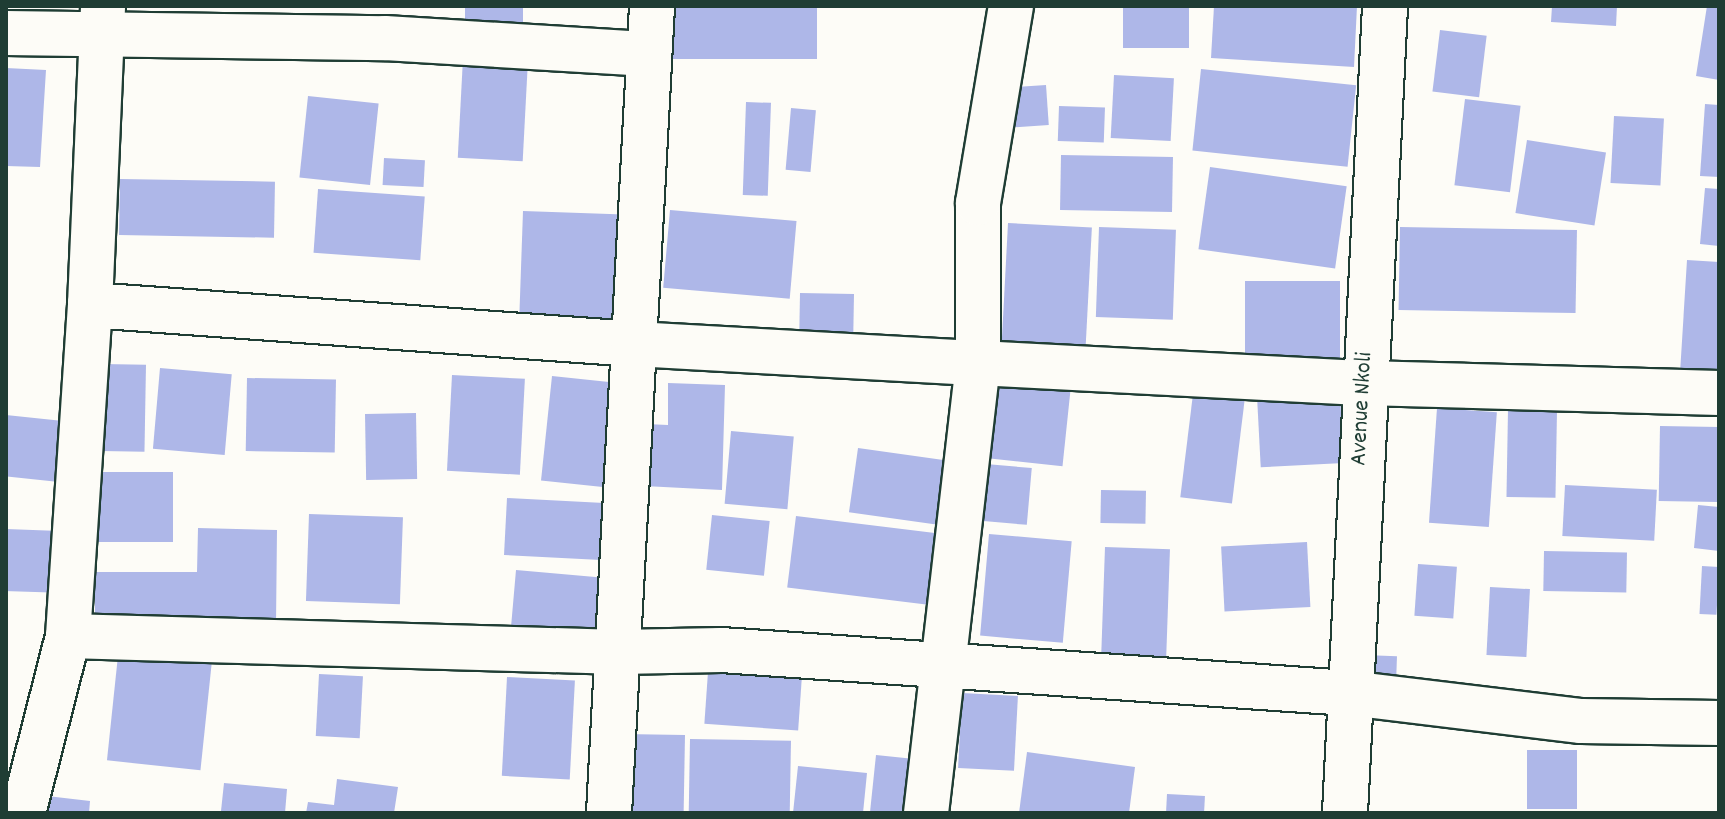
<!DOCTYPE html>
<html>
<head>
<meta charset="utf-8">
<style>
  body { margin:0 }
  #map { position:relative; width:1725px; height:819px; overflow:hidden; background:#fdfcf7; font-family:Dekko,sans-serif }
  div>[style] { position:absolute }
  .building>* { inset:0; background:#aeb7e8; transform-origin:0 0 }
  .roads { filter:drop-shadow(2px 0 #1f3d34) drop-shadow(-2px 0 #1f3d34) drop-shadow(0 2px #1f3d34) drop-shadow(0 -2px #1f3d34) }
  .minor>* { height:44px; margin:-22px; padding:0 22px; transform-origin:22px; border-radius:22px; background:#fdfcf7 }
  span { translate:-50% -50%; white-space:nowrap; text-align:center; line-height:1.15; -webkit-text-stroke:7px #fdfcf7; paint-order:stroke }
  .street-label { font-size:24px; color:#1f3d34 }
  .frame { position:absolute; inset:0; border:8px solid #1f3d34; pointer-events:none }
</style>
</head>
<body>
<div id="map">
  <div class="building">
    <div style="left:465px;top:6px;width:58px;height:29px"></div>
    <div style="left:667px;top:6px;width:150px;height:53px"></div>
    <div style="left:1123px;top:6px;width:66px;height:42px"></div>
    <div style="clip-path:polygon(1214px 6px,1357px 6px,1354px 67px,1211px 58px)"></div>
    <div style="clip-path:polygon(1552px 6px,1617px 6px,1616px 26px,1551px 22px)"></div>
    <div style="clip-path:polygon(1707px 6px,1719px 6px,1719px 80px,1696px 76px)"></div>
    <div style="left:1440px;top:30px;width:47px;height:62px;rotate:7deg"></div>
    <div style="left:463px;top:58px;width:65px;height:100px;rotate:3deg"></div>
    <div style="clip-path:polygon(6px 68px,46px 70px,40px 167px,6px 166px)"></div>
    <div style="left:1201px;top:69px;width:156px;height:82px;rotate:6deg"></div>
    <div style="left:1114px;top:75px;width:60px;height:63px;rotate:3deg"></div>
    <div style="left:1046px;top:85px;width:40px;height:41px;rotate:86deg"></div>
    <div style="left:308px;top:96px;width:71px;height:82px;rotate:6deg"></div>
    <div style="left:1465px;top:99px;width:56px;height:87px;rotate:7deg"></div>
    <div style="left:746px;top:102px;width:25px;height:93px;rotate:2deg"></div>
    <div style="clip-path:polygon(1705px 104px,1719px 105px,1719px 177px,1700px 176px)"></div>
    <div style="left:1059px;top:106px;width:46px;height:35px;rotate:2deg"></div>
    <div style="left:791px;top:108px;width:25px;height:62px;rotate:5deg"></div>
    <div style="left:1614px;top:116px;width:50px;height:67px;rotate:3deg"></div>
    <div style="left:1527px;top:140px;width:80px;height:74px;rotate:9deg"></div>
    <div style="left:1061px;top:155px;width:112px;height:55px;rotate:1deg"></div>
    <div style="left:384px;top:158px;width:41px;height:27px;rotate:3deg"></div>
    <div style="left:1210px;top:167px;width:138px;height:83px;rotate:8deg"></div>
    <div style="left:120px;top:179px;width:155px;height:56px;rotate:1deg"></div>
    <div style="clip-path:polygon(1705px 188px,1719px 189px,1719px 246px,1700px 244px)"></div>
    <div style="left:318px;top:189px;width:107px;height:64px;rotate:4deg"></div>
    <div style="left:670px;top:210px;width:127px;height:78px;rotate:5deg"></div>
    <div style="left:523px;top:211px;width:101px;height:108px;rotate:2deg"></div>
    <div style="left:1008px;top:223px;width:84px;height:128px;rotate:3deg"></div>
    <div style="left:1099px;top:227px;width:77px;height:90px;rotate:2deg"></div>
    <div style="left:1400px;top:227px;width:177px;height:83px;rotate:1deg"></div>
    <div style="clip-path:polygon(1687px 260px,1719px 262px,1719px 375px,1680px 373px)"></div>
    <div style="left:1245px;top:281px;width:95px;height:82px"></div>
    <div style="left:800px;top:293px;width:54px;height:38px;rotate:1deg"></div>
    <div style="left:103px;top:364px;width:43px;height:87px;rotate:1deg"></div>
    <div style="left:160px;top:368px;width:72px;height:81px;rotate:5deg"></div>
    <div style="left:452px;top:375px;width:73px;height:96px;rotate:3deg"></div>
    <div style="left:552px;top:376px;width:62px;height:105px;rotate:6deg"></div>
    <div style="left:247px;top:378px;width:89px;height:73px;rotate:1deg"></div>
    <div style="left:989px;top:381px;width:82px;height:77px;rotate:6deg"></div>
    <div style="clip-path:polygon(668px 383px,725px 385px,722px 490px,644px 486px,646px 424px,668px 425px)"></div>
    <div style="left:1193px;top:394px;width:52px;height:104px;rotate:7deg"></div>
    <div style="left:1340px;top:394px;width:69px;height:83px;rotate:87deg"></div>
    <div style="left:1437px;top:408px;width:60px;height:115px;rotate:4deg"></div>
    <div style="left:1508px;top:410px;width:49px;height:87px;rotate:1deg"></div>
    <div style="left:416px;top:413px;width:66px;height:51px;rotate:89deg"></div>
    <div style="left:6px;top:415px;width:55px;height:61px;rotate:6deg"></div>
    <div style="left:1660px;top:426px;width:59px;height:75px;rotate:1deg"></div>
    <div style="left:731px;top:431px;width:63px;height:73px;rotate:5deg"></div>
    <div style="left:858px;top:448px;width:97px;height:65px;rotate:8deg"></div>
    <div style="left:974px;top:463px;width:58px;height:57px;rotate:5deg"></div>
    <div style="left:98px;top:472px;width:75px;height:70px"></div>
    <div style="left:1565px;top:485px;width:92px;height:51px;rotate:3deg"></div>
    <div style="left:1101px;top:490px;width:45px;height:33px;rotate:1deg"></div>
    <div style="left:507px;top:498px;width:102px;height:57px;rotate:3deg"></div>
    <div style="clip-path:polygon(1698px 505px,1719px 507px,1719px 551px,1694px 548px)"></div>
    <div style="left:309px;top:514px;width:94px;height:87px;rotate:2deg"></div>
    <div style="left:712px;top:515px;width:58px;height:55px;rotate:6deg"></div>
    <div style="left:796px;top:516px;width:144px;height:72px;rotate:7deg"></div>
    <div style="clip-path:polygon(198px 528px,277px 530px,276px 624px,95px 622px,95px 572px,197px 572px)"></div>
    <div style="left:6px;top:529px;width:47px;height:62px;rotate:2deg"></div>
    <div style="left:989px;top:534px;width:83px;height:102px;rotate:5deg"></div>
    <div style="left:1307px;top:542px;width:65px;height:86px;rotate:87deg"></div>
    <div style="left:1105px;top:547px;width:65px;height:120px;rotate:2deg"></div>
    <div style="left:1544px;top:551px;width:83px;height:40px;rotate:1deg"></div>
    <div style="left:1418px;top:564px;width:39px;height:52px;rotate:4deg"></div>
    <div style="left:1702px;top:566px;width:17px;height:48px;rotate:3deg"></div>
    <div style="left:516px;top:570px;width:91px;height:70px;rotate:5deg"></div>
    <div style="left:1490px;top:587px;width:40px;height:68px;rotate:3deg"></div>
    <div style="left:119px;top:646px;width:94px;height:115px;rotate:6deg"></div>
    <div style="left:1364px;top:655px;width:33px;height:30px;rotate:2deg"></div>
    <div style="left:708px;top:672px;width:94px;height:52px;rotate:4deg"></div>
    <div style="left:319px;top:674px;width:44px;height:62px;rotate:3deg"></div>
    <div style="left:507px;top:677px;width:68px;height:99px;rotate:3deg"></div>
    <div style="left:962px;top:693px;width:56px;height:75px;rotate:3deg"></div>
    <div style="left:623px;top:734px;width:62px;height:79px;rotate:1deg"></div>
    <div style="left:690px;top:739px;width:101px;height:74px;rotate:1deg"></div>
    <div style="left:1527px;top:750px;width:50px;height:59px"></div>
    <div style="clip-path:polygon(1027px 752px,1135px 767px,1129px 813px,1019px 813px)"></div>
    <div style="left:876px;top:755px;width:46px;height:58px;rotate:6deg"></div>
    <div style="clip-path:polygon(798px 766px,867px 773px,863px 813px,793px 813px)"></div>
    <div style="clip-path:polygon(337px 779px,398px 787px,394px 813px,306px 813px,308px 802px,334px 805px)"></div>
    <div style="clip-path:polygon(224px 783px,287px 789px,285px 813px,221px 811px)"></div>
    <div style="left:1167px;top:794px;width:38px;height:19px;rotate:3deg"></div>
    <div style="clip-path:polygon(47px 796px,90px 801px,89px 813px,46px 813px)"></div>
  </div>
  <div class="roads">
    <div class="minor">
      <div style="left:6px;top:33px;width:379px;rotate:0.8deg"></div>
      <div style="left:385px;top:38px;width:264px;rotate:3.5deg"></div>
      <div style="left:90px;top:305px;width:545px;rotate:4.1deg"></div>
      <div style="left:634px;top:344px;width:345px;rotate:3.2deg"></div>
      <div style="left:978px;top:363px;width:388px;rotate:3deg"></div>
      <div style="left:1365px;top:383px;width:354px;rotate:1.6deg"></div>
      <div style="left:68px;top:636px;width:551px;rotate:1.66deg"></div>
      <div style="left:619px;top:652px;width:102px;rotate:-1.1deg"></div>
      <div style="left:721px;top:650px;width:629px;rotate:3.92deg"></div>
      <div style="left:1349px;top:693px;width:234px;rotate:6.9deg"></div>
      <div style="left:1581px;top:721px;width:138px;rotate:0.8deg"></div>
      <div style="left:23px;top:813px;width:183px;rotate:-75.7deg"></div>
      <div style="left:68px;top:636px;width:332px;rotate:-86.2deg"></div>
      <div style="left:90px;top:305px;width:299px;rotate:-87.5deg"></div>
      <div style="left:609px;top:813px;width:808px;rotate:-86.95deg"></div>
      <div style="left:926px;top:813px;width:453px;rotate:-83.4deg"></div>
      <div style="left:978px;top:363px;width:160px;rotate:-90deg"></div>
      <div style="left:978px;top:203px;width:200px;rotate:-80.5deg"></div>
      <div style="left:1345px;top:813px;width:808px;rotate:-87.16deg"></div>
    </div>
  </div>
  <div class="street-label">
    <span style="left:1363px;top:409px;rotate:-87deg">Avenue Nkoli</span>
  </div>
  <div class="frame"></div>
</div>
</body>
</html>
